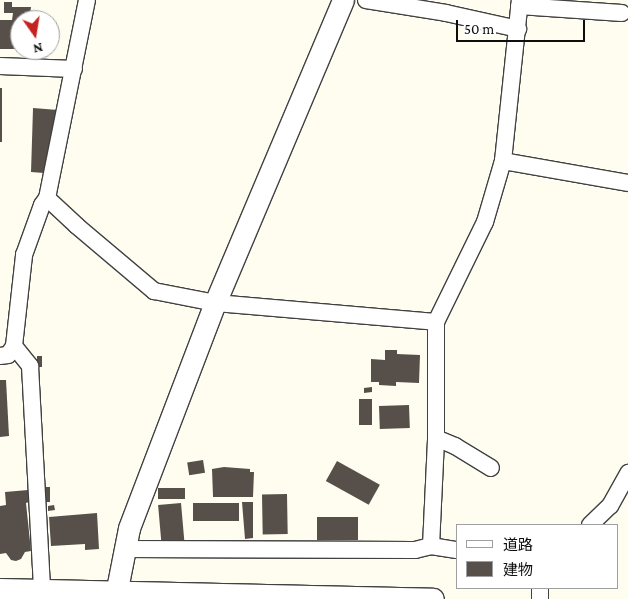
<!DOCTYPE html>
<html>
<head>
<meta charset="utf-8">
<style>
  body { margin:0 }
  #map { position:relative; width:628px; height:599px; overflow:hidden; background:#fffdef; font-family:"Crimson Pro","Noto Sans JP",serif }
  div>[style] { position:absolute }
  .building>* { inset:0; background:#57504a; transform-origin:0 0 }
  .roads { filter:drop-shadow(1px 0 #414141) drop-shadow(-1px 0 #414141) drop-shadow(0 1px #414141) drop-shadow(0 -1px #414141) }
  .minor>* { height:16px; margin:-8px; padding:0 8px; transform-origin:8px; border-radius:8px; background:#fff }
  .tertiary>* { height:21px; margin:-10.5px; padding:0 10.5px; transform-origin:10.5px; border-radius:10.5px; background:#fff }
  span { translate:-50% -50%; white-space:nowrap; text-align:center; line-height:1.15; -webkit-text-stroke:5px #fff; paint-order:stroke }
  .legend { position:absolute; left:456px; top:524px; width:162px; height:65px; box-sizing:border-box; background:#fff; border:1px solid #9f9f9f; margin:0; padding:6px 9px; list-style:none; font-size:15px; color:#0e0e0e }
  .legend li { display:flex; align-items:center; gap:10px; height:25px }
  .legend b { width:25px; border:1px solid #9f9f9f }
  .north { position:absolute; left:10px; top:10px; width:50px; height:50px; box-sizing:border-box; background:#fff; border:1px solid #9f9f9f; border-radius:50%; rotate:167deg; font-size:14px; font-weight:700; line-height:20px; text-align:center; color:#0e0e0e }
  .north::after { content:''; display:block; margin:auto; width:18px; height:22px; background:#c52320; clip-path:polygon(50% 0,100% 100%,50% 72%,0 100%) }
  .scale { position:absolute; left:456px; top:20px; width:129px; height:22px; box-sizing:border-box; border:2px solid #0e0e0e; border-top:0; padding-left:6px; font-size:15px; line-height:18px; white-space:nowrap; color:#0e0e0e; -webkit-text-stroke:4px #fff; paint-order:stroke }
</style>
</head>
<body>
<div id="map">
  <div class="building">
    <div style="clip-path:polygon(4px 2px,12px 2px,12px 7px,31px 7px,30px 15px,44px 15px,44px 20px,20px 20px,20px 49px,0 49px,0 20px,12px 20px,13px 13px,4px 13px)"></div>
    <div style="left:0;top:88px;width:2px;height:54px"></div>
    <div style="clip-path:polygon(33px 108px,58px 110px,44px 173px,31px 172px)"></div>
    <div style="clip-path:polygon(385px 350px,397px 350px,397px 354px,420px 355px,419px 383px,396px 382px,396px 386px,379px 385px,379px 382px,371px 382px,371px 359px,385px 360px)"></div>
    <div style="left:37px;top:356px;width:5px;height:11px"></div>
    <div style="clip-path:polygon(0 380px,6px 380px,9px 436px,0 437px)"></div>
    <div style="clip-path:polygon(372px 387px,372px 392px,364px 393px,364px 388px)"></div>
    <div style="left:359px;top:399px;width:13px;height:26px"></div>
    <div style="left:409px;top:405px;width:23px;height:30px;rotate:88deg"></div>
    <div style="left:203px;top:460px;width:13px;height:16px;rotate:81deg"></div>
    <div style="left:337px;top:461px;width:49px;height:23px;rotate:29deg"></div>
    <div style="clip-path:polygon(224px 467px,250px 469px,250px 472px,254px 472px,253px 497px,213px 497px,212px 469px)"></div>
    <div style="left:45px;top:487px;width:5px;height:15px"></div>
    <div style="left:158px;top:488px;width:27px;height:11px"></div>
    <div style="clip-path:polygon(28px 490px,29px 502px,26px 503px,31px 551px,25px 552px,21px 559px,16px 561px,11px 560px,6px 553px,0 554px,0 506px,6px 505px,5px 492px)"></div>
    <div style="left:287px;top:494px;width:40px;height:25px;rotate:89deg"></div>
    <div style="clip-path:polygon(242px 502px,253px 502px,253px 538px,245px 539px)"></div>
    <div style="left:181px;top:503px;width:38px;height:23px;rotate:85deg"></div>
    <div style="left:193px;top:503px;width:46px;height:18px"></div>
    <div style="clip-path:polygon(54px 505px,55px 510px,48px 511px,48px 506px)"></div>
    <div style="clip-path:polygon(97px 513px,99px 549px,85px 550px,85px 544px,51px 546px,49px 517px)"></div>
    <div style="left:317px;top:517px;width:41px;height:23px"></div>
  </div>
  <div class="roads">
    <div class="minor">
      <div style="left:87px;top:0;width:202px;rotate:101.4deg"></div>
      <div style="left:47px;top:198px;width:41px;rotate:43deg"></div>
      <div style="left:77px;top:226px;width:101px;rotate:40.2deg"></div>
      <div style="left:154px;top:291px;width:62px;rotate:11.1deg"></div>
      <div style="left:215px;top:303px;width:222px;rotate:4.9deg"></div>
      <div style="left:366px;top:0;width:81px;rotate:9.2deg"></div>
      <div style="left:446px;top:13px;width:74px;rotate:12.5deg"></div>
      <div style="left:519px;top:6px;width:103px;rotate:3.9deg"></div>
      <div style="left:0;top:66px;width:74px;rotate:2.3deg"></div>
      <div style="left:503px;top:161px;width:127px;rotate:10deg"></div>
      <div style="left:14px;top:346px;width:26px;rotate:51deg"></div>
      <div style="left:30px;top:366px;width:224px;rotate:86.9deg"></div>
      <div style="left:0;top:356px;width:8px;rotate:-7deg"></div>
      <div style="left:8px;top:355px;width:11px;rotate:-56deg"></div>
      <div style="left:14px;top:346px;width:92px;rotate:-83.7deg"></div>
      <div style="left:24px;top:255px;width:53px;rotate:-70.2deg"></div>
      <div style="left:42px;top:205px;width:9px;rotate:-54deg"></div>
      <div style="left:436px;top:438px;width:21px;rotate:23deg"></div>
      <div style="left:455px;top:446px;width:42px;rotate:31.4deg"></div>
      <div style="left:590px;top:525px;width:28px;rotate:-44deg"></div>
      <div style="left:610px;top:506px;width:38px;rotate:-61deg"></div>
      <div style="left:431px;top:546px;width:108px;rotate:-87.3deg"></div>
      <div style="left:436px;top:438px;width:116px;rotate:-90deg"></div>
      <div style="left:436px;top:322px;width:111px;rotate:-63.9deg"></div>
      <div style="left:485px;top:222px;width:64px;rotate:-73.6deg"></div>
      <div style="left:503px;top:161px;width:162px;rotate:-84deg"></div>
      <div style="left:124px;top:549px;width:291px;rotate:0.2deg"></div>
      <div style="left:415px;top:550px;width:16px;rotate:-14deg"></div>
      <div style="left:431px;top:546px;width:26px;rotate:9deg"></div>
      <div style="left:540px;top:588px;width:11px;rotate:90deg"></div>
    </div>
    <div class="tertiary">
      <div style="left:0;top:589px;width:433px;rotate:1.3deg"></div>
      <div style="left:115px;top:599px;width:72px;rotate:-78.8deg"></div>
      <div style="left:129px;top:528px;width:241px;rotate:-69.1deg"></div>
      <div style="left:215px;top:303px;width:329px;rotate:-67.1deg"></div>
    </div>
  </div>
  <ul class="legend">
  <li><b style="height:6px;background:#fff"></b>道路</li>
  <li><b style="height:14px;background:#57504a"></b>建物</li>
  </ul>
  <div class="north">N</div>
  <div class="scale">50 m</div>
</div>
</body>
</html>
